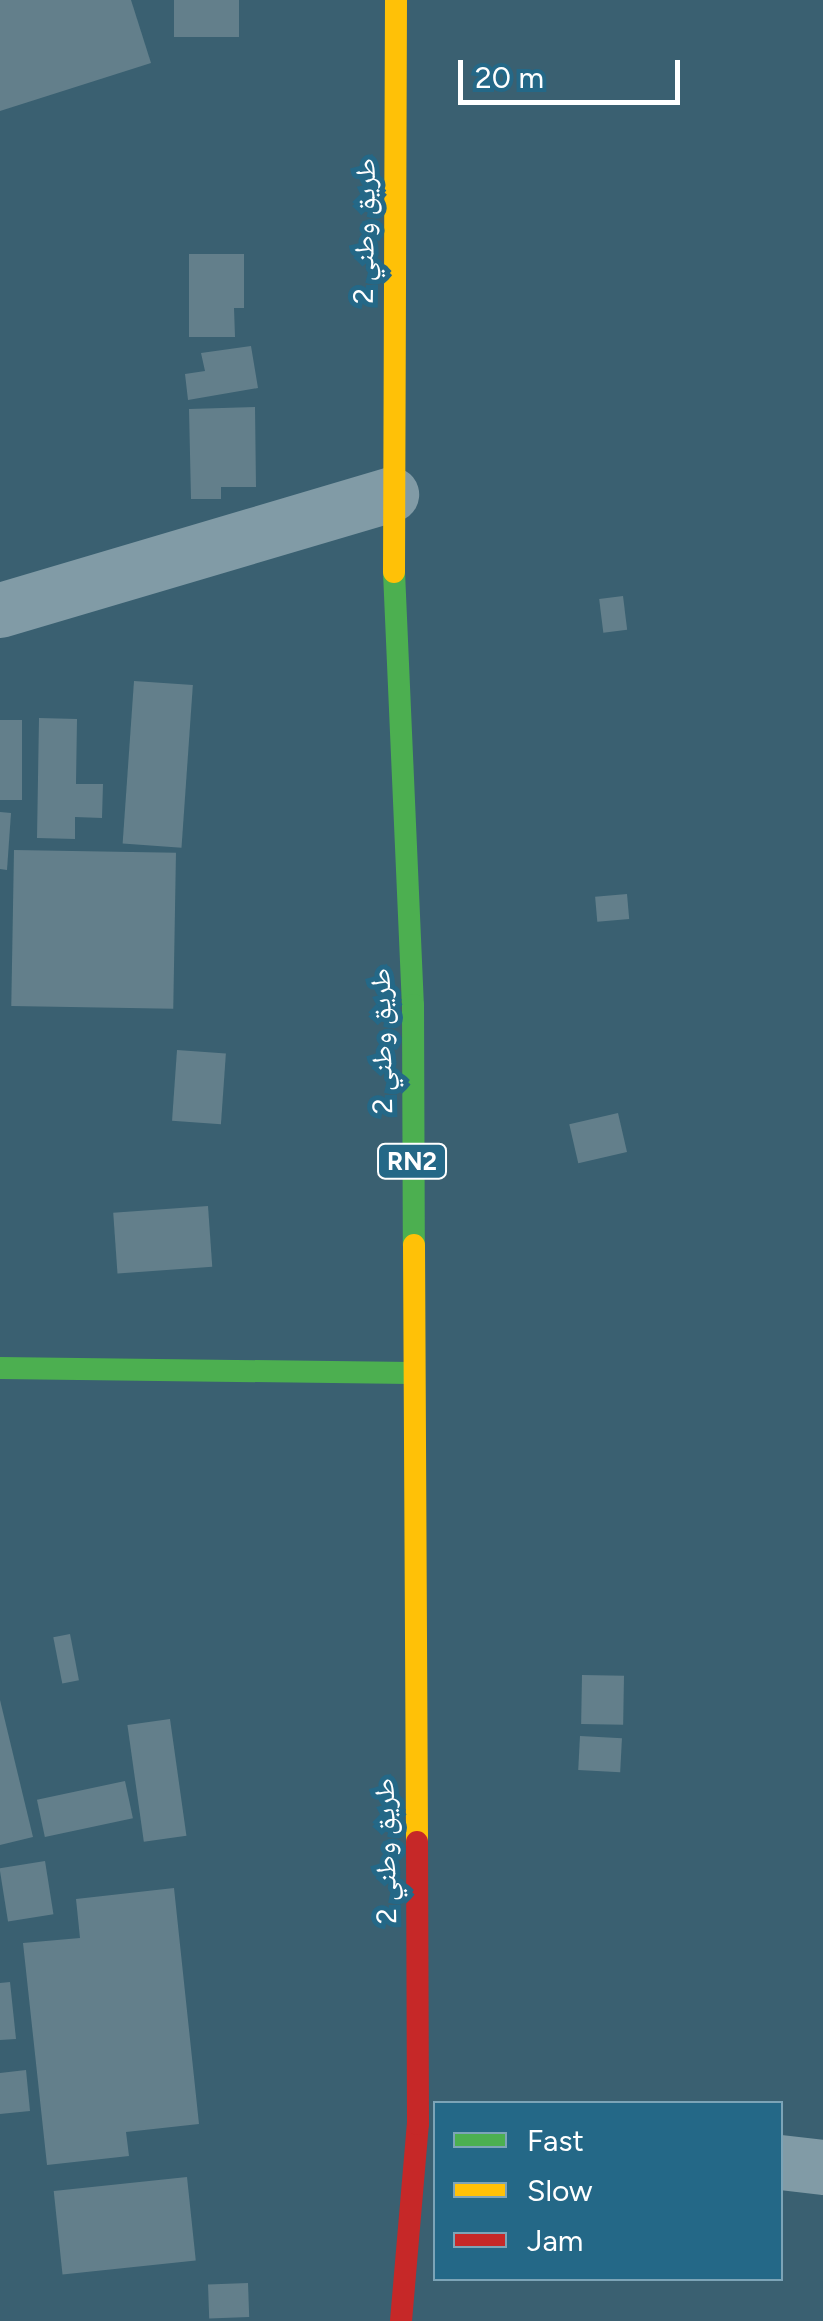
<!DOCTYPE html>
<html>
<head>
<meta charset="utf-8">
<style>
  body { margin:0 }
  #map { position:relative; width:823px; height:2321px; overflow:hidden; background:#3a6071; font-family:Figtree,"Noto Naskh Arabic",sans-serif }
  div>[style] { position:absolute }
  .building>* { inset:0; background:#637f8b; transform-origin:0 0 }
  .street>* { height:55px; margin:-27.5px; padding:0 27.5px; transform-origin:27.5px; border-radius:27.5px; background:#819ba6 }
  .fast>* { height:22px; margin:-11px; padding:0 11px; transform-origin:11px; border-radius:11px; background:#4caf50 }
  .slow>* { height:22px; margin:-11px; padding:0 11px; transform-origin:11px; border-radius:11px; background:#ffc107 }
  .jam>* { height:22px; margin:-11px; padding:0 11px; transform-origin:11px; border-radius:11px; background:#c62828 }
  span { translate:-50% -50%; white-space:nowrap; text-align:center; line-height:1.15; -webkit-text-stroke:10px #246887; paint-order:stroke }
  .shield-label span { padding:2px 8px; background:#246887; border:2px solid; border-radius:8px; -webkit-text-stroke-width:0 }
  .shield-label { font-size:25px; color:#fff; font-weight:700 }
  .street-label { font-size:28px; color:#fff }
  .legend { position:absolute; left:433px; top:2101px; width:350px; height:180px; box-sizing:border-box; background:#246887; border:2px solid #7ca4b7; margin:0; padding:12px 18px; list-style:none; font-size:30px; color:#fff }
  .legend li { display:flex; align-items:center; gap:20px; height:50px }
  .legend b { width:50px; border:2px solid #7ca4b7 }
  .scale { position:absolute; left:458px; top:60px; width:222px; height:45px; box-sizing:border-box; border:5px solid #fff; border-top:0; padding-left:12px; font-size:30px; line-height:35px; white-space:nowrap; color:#fff; -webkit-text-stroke:8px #246887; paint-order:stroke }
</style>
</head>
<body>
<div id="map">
  <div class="building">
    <div style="clip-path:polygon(0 0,131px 0,151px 63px,0 111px)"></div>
    <div style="left:174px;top:0;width:65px;height:37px"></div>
    <div style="clip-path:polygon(189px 254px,244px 254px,244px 308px,234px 308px,235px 337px,189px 337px)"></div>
    <div style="clip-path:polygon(251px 346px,258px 388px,188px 400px,185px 374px,205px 371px,201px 353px)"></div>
    <div style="clip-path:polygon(255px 407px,256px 487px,221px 487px,221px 499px,191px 499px,189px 409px)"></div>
    <div style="left:623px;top:596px;width:34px;height:24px;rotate:83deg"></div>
    <div style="left:134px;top:681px;width:59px;height:163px;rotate:4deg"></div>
    <div style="clip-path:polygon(39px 718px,77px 719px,76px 784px,103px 784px,102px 818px,75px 817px,75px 839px,37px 838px)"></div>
    <div style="left:0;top:720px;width:22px;height:80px"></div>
    <div style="clip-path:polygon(0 812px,11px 813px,7px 870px,0 869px)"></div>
    <div style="left:14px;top:850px;width:162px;height:156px;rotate:1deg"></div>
    <div style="left:627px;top:894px;width:25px;height:32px;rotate:85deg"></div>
    <div style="left:177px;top:1050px;width:49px;height:71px;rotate:4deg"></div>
    <div style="left:618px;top:1113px;width:40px;height:50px;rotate:77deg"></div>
    <div style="left:208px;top:1206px;width:61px;height:95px;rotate:86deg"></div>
    <div style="left:70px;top:1634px;width:47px;height:17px;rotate:79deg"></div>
    <div style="left:582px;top:1675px;width:42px;height:49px;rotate:1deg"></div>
    <div style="clip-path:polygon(0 1700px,33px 1837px,0 1845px)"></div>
    <div style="left:170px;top:1719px;width:118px;height:43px;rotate:82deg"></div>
    <div style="left:580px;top:1736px;width:42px;height:34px;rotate:3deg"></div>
    <div style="left:125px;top:1781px;width:38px;height:90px;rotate:78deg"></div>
    <div style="left:45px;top:1861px;width:54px;height:46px;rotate:81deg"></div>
    <div style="clip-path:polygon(174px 1888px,199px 2124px,126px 2132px,129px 2156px,47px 2165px,23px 1943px,80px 1938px,76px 1899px)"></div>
    <div style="clip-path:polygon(10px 1982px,16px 2039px,0 2040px,0 1983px)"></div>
    <div style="clip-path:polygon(26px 2070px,30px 2111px,0 2114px,0 2073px)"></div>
    <div style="left:187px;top:2177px;width:84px;height:134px;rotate:84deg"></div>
    <div style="left:248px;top:2283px;width:34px;height:40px;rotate:88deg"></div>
  </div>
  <div class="street">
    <div style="left:0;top:610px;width:408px;rotate:-16.5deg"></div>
    <div style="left:780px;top:2162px;width:43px;rotate:6.6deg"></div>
  </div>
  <div class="fast">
    <div style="left:394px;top:572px;width:433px;rotate:87.5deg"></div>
    <div style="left:413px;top:1005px;width:240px;rotate:89.8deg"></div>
    <div style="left:0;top:1368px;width:411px;rotate:0.7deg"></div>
  </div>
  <div class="slow">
    <div style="left:394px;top:572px;width:572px;rotate:-89.8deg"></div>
    <div style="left:414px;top:1245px;width:597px;rotate:89.71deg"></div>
  </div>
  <div class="jam">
    <div style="left:401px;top:2321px;width:198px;rotate:-85.1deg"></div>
    <div style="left:418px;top:2124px;width:282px;rotate:-90.2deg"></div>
  </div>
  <div class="shield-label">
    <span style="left:412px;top:1161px">RN2</span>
  </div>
  <div class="street-label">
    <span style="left:364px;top:231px;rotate:-89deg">طريق وطني 2</span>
    <span style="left:381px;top:1041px;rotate:-91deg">طريق وطني 2</span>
    <span style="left:385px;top:1851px;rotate:-91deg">طريق وطني 2</span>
  </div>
  <ul class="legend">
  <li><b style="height:12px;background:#4caf50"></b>Fast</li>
  <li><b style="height:12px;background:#ffc107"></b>Slow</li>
  <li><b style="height:12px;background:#c62828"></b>Jam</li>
  </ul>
  <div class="scale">20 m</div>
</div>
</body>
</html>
